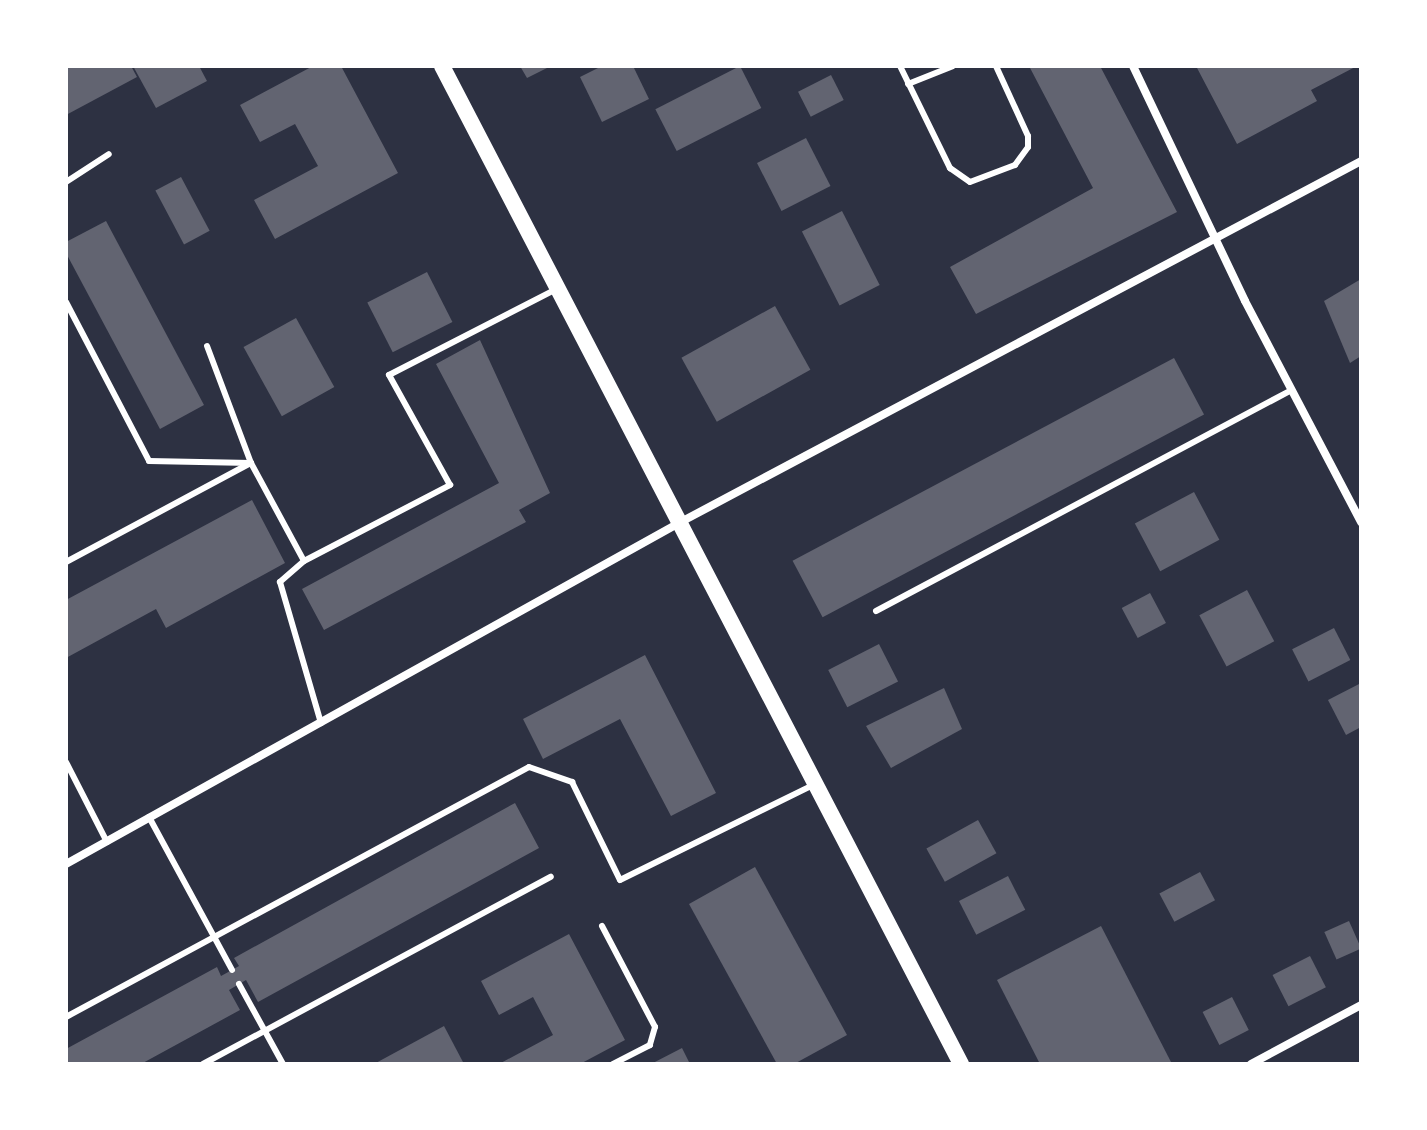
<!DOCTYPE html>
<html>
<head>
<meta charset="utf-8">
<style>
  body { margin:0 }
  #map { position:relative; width:1427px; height:1130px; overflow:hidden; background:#2d3142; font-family:"Nunito Sans",sans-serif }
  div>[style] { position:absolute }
  .building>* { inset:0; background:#626471; transform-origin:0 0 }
  .service>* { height:6px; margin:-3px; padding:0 3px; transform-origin:3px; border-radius:3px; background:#fff }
  .minor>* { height:8px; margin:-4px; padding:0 4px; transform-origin:4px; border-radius:4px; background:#fff }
  .secondary>* { height:16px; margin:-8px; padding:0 8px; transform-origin:8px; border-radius:8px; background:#fff }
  span { translate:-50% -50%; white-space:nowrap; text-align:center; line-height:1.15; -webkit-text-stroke:8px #fff; paint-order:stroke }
  .frame { position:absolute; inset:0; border:68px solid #fff; pointer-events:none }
</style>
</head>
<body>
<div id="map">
  <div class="building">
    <div style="clip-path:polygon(66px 66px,131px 66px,137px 77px,66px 115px)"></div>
    <div style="clip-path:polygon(133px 66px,199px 66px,207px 81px,156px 108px)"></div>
    <div style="clip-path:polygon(313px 66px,341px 66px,398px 173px,275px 239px,254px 200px,318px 166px,295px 124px,260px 142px,240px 105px)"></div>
    <div style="clip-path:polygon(520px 66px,551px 66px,527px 78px)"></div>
    <div style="clip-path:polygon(602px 66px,633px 66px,649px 99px,602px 122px,580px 77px)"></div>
    <div style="left:740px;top:66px;width:47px;height:95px;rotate:63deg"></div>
    <div style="clip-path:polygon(1029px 66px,1100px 66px,1177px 212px,976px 314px,950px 267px,1093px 188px)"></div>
    <div style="clip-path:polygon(1196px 66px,1357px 66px,1311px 90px,1317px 101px,1237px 144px)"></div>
    <div style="left:831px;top:75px;width:28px;height:37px;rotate:63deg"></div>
    <div style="left:806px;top:138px;width:54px;height:55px;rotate:63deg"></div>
    <div style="left:181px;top:177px;width:61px;height:29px;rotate:62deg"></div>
    <div style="left:842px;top:211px;width:83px;height:45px;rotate:63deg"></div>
    <div style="clip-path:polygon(106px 221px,204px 405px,160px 429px,66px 253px,66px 242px)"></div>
    <div style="left:427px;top:272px;width:56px;height:67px;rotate:63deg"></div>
    <div style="clip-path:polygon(1361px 279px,1361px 356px,1350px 363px,1324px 301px)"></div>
    <div style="left:775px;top:306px;width:73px;height:107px;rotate:61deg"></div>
    <div style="left:296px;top:318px;width:79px;height:60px;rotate:61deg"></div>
    <div style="clip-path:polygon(480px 340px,550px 493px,519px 510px,526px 522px,324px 630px,302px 589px,499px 483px,436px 364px)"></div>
    <div style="left:1174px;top:358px;width:64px;height:432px;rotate:62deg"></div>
    <div style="left:1194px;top:492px;width:54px;height:67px;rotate:62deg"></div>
    <div style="clip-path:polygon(252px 500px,285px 563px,166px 628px,156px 609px,66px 658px,66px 600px)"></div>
    <div style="left:1247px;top:590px;width:58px;height:54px;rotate:62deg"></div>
    <div style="left:1150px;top:593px;width:34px;height:32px;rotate:62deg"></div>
    <div style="left:1334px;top:628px;width:36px;height:47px;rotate:63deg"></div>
    <div style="left:879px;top:644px;width:42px;height:57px;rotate:63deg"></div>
    <div style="clip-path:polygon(645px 655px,716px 793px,671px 816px,620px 719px,543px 759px,523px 719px)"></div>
    <div style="clip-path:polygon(1361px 683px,1361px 727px,1346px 735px,1328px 700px)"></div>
    <div style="clip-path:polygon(944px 688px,962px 729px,891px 768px,866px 726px)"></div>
    <div style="clip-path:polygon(515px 803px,539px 848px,258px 1002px,246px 980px,229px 990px,240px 1010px,141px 1064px,66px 1064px,66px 1049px,217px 967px,221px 976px,232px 970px,239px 966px,234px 958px)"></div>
    <div style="left:978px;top:820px;width:38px;height:59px;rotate:61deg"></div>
    <div style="clip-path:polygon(755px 867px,847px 1035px,794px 1064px,777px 1064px,689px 904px)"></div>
    <div style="left:1200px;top:872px;width:32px;height:46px;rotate:62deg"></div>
    <div style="left:1008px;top:876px;width:38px;height:55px;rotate:63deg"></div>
    <div style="left:1349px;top:921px;width:30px;height:27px;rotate:66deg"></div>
    <div style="clip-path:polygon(1101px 926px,1171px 1062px,1167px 1064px,1040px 1064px,997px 980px)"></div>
    <div style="clip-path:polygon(569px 934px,625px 1040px,580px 1064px,499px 1064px,553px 1035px,533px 997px,499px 1015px,481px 981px)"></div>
    <div style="left:1310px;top:956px;width:35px;height:42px;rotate:63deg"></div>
    <div style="left:1232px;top:997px;width:37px;height:33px;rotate:63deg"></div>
    <div style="clip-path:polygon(444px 1026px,464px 1064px,374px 1064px)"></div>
    <div style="clip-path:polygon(682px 1048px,690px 1064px,651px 1064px)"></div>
  </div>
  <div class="service">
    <div style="left:900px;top:66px;width:114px;rotate:63.9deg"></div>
    <div style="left:950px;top:168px;width:24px;rotate:35deg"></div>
    <div style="left:970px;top:182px;width:48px;rotate:-20.7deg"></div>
    <div style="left:1015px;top:165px;width:22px;rotate:-54deg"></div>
    <div style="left:1028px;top:147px;width:11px;rotate:-90deg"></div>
    <div style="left:1028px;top:136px;width:77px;rotate:-114.6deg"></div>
    <div style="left:908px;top:84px;width:48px;rotate:-21.8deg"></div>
    <div style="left:66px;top:182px;width:51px;rotate:-33.1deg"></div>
    <div style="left:66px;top:302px;width:179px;rotate:62.4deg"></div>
    <div style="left:149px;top:461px;width:102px;rotate:1.1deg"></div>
    <div style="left:251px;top:463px;width:125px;rotate:-110.6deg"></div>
    <div style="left:304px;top:561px;width:165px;rotate:-27.5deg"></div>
    <div style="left:450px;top:485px;width:126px;rotate:-119deg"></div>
    <div style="left:389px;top:375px;width:188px;rotate:-27.2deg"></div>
    <div style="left:66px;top:562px;width:210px;rotate:-28.2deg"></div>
    <div style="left:251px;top:463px;width:111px;rotate:61.6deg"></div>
    <div style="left:304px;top:561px;width:32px;rotate:139deg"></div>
    <div style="left:280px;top:582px;width:147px;rotate:73.8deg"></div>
    <div style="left:876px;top:611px;width:471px;rotate:-28deg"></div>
    <div style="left:66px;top:762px;width:90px;rotate:62.9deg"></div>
    <div style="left:149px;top:817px;width:174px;rotate:61.5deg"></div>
    <div style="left:602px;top:926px;width:114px;rotate:62.3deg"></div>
    <div style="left:655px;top:1027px;width:19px;rotate:106deg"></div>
    <div style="left:650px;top:1045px;width:42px;rotate:152.8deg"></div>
    <div style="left:239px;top:984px;width:91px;rotate:61.2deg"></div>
    <div style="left:66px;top:1017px;width:526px;rotate:-28.37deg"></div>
    <div style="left:529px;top:767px;width:46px;rotate:19.2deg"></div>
    <div style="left:572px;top:782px;width:109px;rotate:63.9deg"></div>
    <div style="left:620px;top:880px;width:215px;rotate:-26.2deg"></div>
    <div style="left:203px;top:1064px;width:395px;rotate:-28.3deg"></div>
  </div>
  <div class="minor">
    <div style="left:1133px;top:66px;width:260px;rotate:64.5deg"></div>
    <div style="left:1245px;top:301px;width:250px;rotate:62.3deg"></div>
    <div style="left:66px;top:864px;width:699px;rotate:-29.09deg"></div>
    <div style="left:677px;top:524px;width:774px;rotate:-27.95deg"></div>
    <div style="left:1251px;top:1064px;width:125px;rotate:-28.2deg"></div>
  </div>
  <div class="secondary">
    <div style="left:442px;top:66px;width:1125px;rotate:62.52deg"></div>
  </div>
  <div class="frame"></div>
</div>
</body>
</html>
